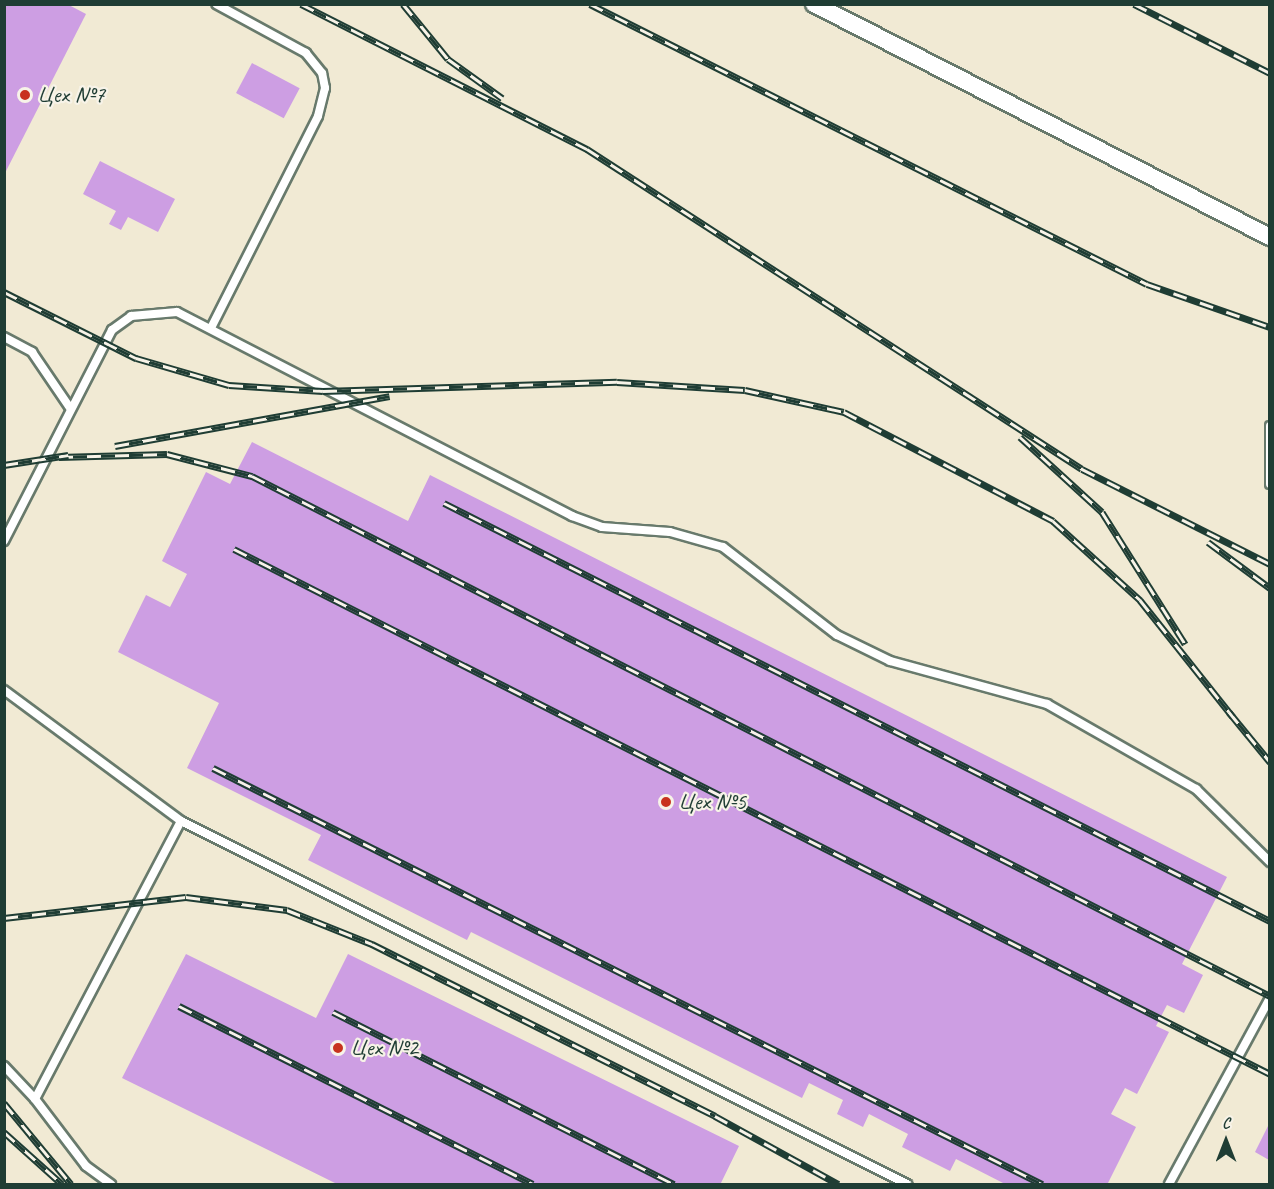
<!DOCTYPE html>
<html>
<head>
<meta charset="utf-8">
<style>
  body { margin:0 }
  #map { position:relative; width:1274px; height:1189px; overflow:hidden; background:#f1ead4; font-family:Caveat,sans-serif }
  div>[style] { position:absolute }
  .building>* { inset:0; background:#cd9ee3; transform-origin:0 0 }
  .roads { filter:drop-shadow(2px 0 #687a6c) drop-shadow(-2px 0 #687a6c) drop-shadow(0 2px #687a6c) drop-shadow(0 -2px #687a6c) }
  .service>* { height:8px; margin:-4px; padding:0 4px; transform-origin:4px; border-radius:4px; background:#fff }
  .minor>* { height:16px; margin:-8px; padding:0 8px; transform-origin:8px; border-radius:8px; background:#fff }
  .rail>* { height:7px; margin-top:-3.5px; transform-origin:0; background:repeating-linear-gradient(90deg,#f7f3e8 0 14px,#1f3d34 0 28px); box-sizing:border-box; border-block:2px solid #1f3d34 }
  .dots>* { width:16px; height:16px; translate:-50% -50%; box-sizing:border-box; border:3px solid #f7f3e8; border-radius:50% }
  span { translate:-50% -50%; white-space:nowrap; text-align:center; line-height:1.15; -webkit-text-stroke:4.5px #f7f3e8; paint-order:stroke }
  .poi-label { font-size:24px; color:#1f3d34 }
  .left { translate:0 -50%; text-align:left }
  .frame { position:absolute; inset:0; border:6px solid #1f3d34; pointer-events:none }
  .north { position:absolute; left:1196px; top:1111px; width:60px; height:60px; -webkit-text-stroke:4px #f7f3e8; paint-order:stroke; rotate:0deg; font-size:16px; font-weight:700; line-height:24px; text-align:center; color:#1f3d34 }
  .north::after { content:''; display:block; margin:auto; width:21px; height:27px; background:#1f3d34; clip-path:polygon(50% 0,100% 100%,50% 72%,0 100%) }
</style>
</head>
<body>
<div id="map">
  <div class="building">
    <div style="clip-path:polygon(4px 4px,67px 4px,86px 14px,4px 175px)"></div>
    <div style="left:252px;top:63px;width:54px;height:34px;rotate:28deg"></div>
    <div style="clip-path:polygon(100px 161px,175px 199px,158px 232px,128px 217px,121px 230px,109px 224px,116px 211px,83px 194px)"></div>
    <div style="clip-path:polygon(252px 442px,408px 521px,430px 475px,1227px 877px,1182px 964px,1203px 975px,1184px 1013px,1167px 1005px,1156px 1026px,1169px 1032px,1137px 1094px,1125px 1088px,1111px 1114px,1136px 1127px,1107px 1185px,1007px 1185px,956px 1159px,950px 1171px,902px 1147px,908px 1134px,869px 1114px,863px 1127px,837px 1114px,843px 1100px,809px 1083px,802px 1098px,471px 932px,467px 940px,308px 860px,321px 835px,187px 768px,219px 703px,118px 652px,146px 595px,170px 607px,187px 574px,162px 561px,206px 472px,230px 484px)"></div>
    <div style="clip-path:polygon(186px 954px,316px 1018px,348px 954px,739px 1146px,720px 1185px,339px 1185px,122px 1078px)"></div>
    <div style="clip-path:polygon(1269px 1124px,1269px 1160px,1255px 1152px)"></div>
  </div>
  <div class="roads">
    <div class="service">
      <div style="left:211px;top:328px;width:237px;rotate:-63.2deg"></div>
      <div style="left:318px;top:116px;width:29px;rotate:-76deg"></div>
      <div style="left:325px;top:88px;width:15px;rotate:-101deg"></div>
      <div style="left:322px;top:73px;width:26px;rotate:-129deg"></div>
      <div style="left:306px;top:53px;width:102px;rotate:-151.4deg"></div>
      <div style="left:4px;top:337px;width:32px;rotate:28deg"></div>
      <div style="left:32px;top:352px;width:68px;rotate:55.8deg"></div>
      <div style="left:1270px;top:426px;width:58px;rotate:90deg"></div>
      <div style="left:4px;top:541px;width:237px;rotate:-62.9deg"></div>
      <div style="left:112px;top:330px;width:24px;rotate:-36deg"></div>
      <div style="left:131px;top:316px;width:46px;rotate:-5deg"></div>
      <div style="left:177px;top:312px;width:445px;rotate:27.3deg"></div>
      <div style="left:572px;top:516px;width:32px;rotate:20deg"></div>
      <div style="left:602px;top:527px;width:68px;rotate:4.2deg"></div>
      <div style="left:670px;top:532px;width:55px;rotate:15.8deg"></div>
      <div style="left:723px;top:547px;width:144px;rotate:37.7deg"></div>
      <div style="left:837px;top:635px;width:59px;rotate:26.1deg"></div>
      <div style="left:890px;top:661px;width:163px;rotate:15.3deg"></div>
      <div style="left:1047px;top:704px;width:172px;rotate:29.7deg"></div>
      <div style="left:1196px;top:789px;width:104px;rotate:44.6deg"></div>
      <div style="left:4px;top:690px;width:220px;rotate:36.5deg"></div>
      <div style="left:181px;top:821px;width:812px;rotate:26.57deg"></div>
      <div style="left:4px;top:1066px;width:45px;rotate:46.8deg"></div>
      <div style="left:35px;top:1099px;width:314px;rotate:-62.3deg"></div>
      <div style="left:35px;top:1099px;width:84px;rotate:52.7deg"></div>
      <div style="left:86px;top:1166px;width:31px;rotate:36deg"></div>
      <div style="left:1169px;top:1184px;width:212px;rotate:-61.5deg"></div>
    </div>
    <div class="minor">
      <div style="left:814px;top:4px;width:512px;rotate:27.07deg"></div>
    </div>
  </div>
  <div class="rail">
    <div style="left:301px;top:4px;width:321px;rotate:26.9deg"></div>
    <div style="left:587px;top:149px;width:589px;rotate:32.88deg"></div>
    <div style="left:1082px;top:469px;width:211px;rotate:26.8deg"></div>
    <div style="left:403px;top:4px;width:71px;rotate:50.7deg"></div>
    <div style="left:448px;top:59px;width:67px;rotate:35.8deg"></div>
    <div style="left:590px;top:4px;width:623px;rotate:26.69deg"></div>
    <div style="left:1147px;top:284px;width:130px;rotate:19.3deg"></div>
    <div style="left:1134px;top:4px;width:153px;rotate:26.9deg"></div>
    <div style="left:4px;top:292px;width:148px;rotate:26.6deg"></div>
    <div style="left:136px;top:358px;width:97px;rotate:16.2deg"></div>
    <div style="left:229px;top:385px;width:94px;rotate:3.7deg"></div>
    <div style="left:323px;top:391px;width:294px;rotate:-1.8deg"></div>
    <div style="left:617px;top:382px;width:128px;rotate:3.6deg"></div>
    <div style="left:745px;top:390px;width:101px;rotate:12.5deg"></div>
    <div style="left:844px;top:412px;width:236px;rotate:27.5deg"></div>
    <div style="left:1053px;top:521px;width:118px;rotate:42.2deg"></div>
    <div style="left:1140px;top:600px;width:149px;rotate:51.5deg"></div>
    <div style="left:1020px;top:437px;width:111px;rotate:42.4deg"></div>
    <div style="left:1102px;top:512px;width:156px;rotate:57.8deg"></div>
    <div style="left:115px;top:446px;width:279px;rotate:-10.3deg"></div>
    <div style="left:59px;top:457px;width:108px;rotate:-1.6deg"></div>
    <div style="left:167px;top:454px;width:88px;rotate:14.5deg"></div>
    <div style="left:252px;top:476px;width:1143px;rotate:27.06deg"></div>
    <div style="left:4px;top:465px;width:65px;rotate:-8.9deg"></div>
    <div style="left:444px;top:503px;width:926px;rotate:26.84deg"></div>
    <div style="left:1208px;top:542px;width:77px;rotate:36.6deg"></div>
    <div style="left:234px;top:549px;width:1161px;rotate:26.87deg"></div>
    <div style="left:1229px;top:712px;width:65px;rotate:50.6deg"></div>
    <div style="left:213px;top:768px;width:928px;rotate:26.65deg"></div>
    <div style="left:4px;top:918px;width:183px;rotate:-6.6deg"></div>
    <div style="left:186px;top:897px;width:102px;rotate:7.3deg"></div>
    <div style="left:287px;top:910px;width:92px;rotate:21.8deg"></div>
    <div style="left:372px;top:944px;width:384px;rotate:26.6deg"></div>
    <div style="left:715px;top:1116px;width:141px;rotate:28.9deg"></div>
    <div style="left:179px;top:1006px;width:396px;rotate:26.7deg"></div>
    <div style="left:333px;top:1012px;width:382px;rotate:26.8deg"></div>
    <div style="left:4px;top:1103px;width:105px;rotate:50.4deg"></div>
    <div style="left:4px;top:1132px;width:78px;rotate:41.9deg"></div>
  </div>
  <div class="dots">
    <div style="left:25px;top:95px;background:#c8321e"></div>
    <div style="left:666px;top:802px;background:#c8321e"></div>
    <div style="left:338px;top:1048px;background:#c8321e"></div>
  </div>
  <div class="poi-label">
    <span class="left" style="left:37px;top:95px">Цех №7</span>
    <span class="left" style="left:678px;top:802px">Цех №5</span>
    <span class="left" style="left:350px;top:1048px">Цех №2</span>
  </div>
  <div class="frame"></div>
  <div class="north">С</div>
</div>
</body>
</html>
